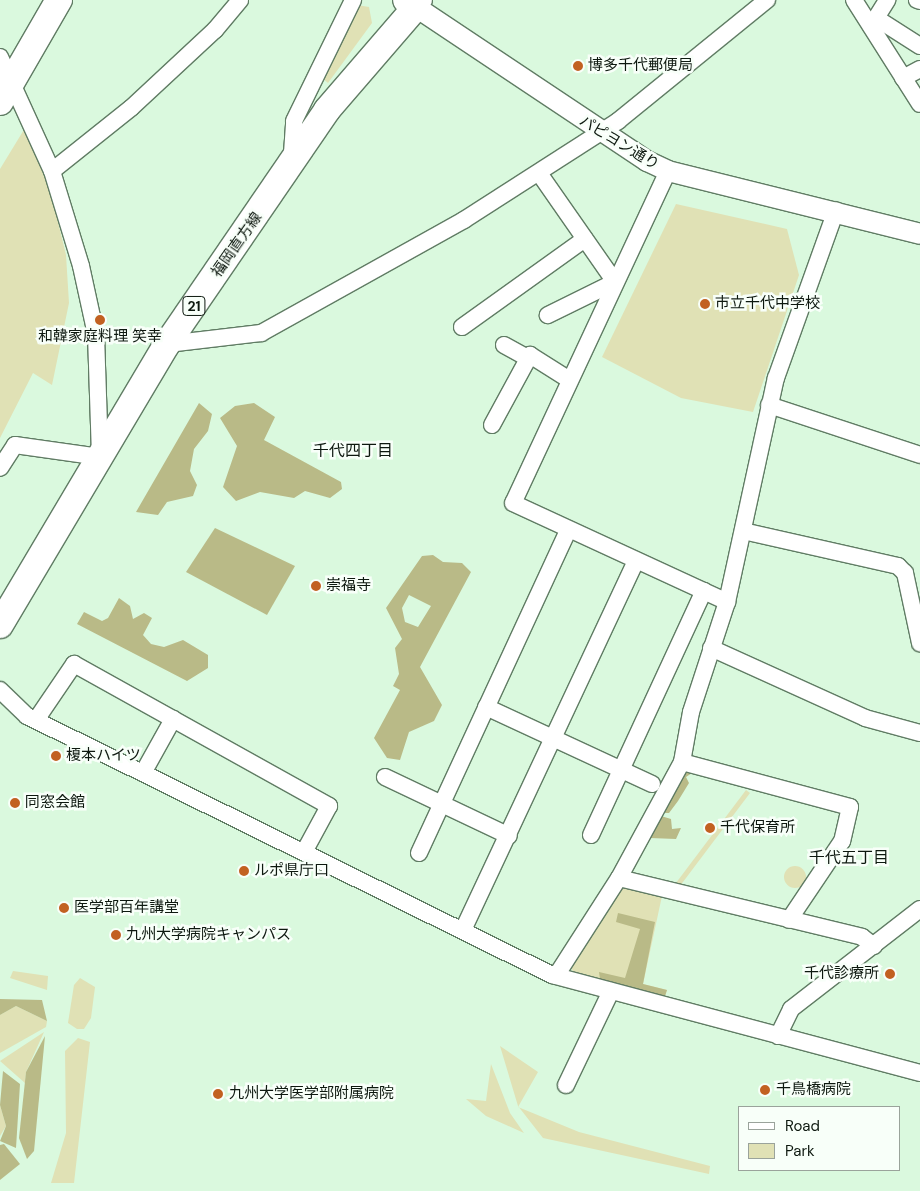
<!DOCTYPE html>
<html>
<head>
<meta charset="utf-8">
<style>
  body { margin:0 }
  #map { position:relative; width:920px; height:1191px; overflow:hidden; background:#daf9de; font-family:"DM Sans","Noto Sans JP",sans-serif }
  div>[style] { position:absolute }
  .green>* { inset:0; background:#e0e1b5; transform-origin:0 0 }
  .round { border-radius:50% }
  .forest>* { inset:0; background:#b9ba87 }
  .roads { filter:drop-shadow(1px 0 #607c64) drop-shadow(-1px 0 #607c64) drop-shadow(0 1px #607c64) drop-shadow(0 -1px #607c64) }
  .minor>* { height:16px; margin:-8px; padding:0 8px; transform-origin:8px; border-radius:8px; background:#fff }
  .tertiary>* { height:20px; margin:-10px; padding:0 10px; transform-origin:10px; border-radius:10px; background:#fff }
  .primary>* { height:26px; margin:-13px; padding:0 13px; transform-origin:13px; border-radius:13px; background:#fff }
  .dots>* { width:14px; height:14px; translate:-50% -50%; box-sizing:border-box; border:2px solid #f8fff9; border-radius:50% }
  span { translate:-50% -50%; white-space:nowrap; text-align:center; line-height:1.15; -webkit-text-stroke:5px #f8fff9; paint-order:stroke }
  .shield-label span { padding:1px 4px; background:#f8fff9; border:1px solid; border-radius:4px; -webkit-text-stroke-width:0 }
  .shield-label { font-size:14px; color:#0d180f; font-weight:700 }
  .poi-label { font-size:15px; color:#0d180f }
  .left { translate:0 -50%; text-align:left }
  .right { translate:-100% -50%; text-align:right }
  .street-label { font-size:15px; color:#0d180f }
  .neighbourhood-label { font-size:16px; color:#0d180f }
  .legend { position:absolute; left:738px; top:1106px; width:162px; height:65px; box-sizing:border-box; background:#f8fff9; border:1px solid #9aa39b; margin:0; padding:6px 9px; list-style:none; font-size:15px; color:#0d180f }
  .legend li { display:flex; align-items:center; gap:10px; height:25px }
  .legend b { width:25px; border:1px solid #9aa39b }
</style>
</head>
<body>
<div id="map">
  <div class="green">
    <div style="clip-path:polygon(357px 5px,369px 7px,372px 23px,328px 83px,322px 78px)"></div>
    <div style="clip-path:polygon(25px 128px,51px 193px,66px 255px,69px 303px,52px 385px,33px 373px,0 438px,0 169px)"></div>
    <div style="clip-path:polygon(676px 204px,787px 229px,799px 275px,753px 412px,681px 398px,602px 357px)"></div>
    <div style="left:746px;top:790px;width:5px;height:117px;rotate:37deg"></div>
    <div class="round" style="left:784px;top:866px;width:22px;height:22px"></div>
    <div style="clip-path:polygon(628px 886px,662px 896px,643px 984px,667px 990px,664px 999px,573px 973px,571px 964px,622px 887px)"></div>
    <div style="clip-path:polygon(13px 971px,48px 976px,47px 990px,10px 978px)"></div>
    <div style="clip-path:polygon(80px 978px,95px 987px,91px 1018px,84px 1029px,77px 1029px,68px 1023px,74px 985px)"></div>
    <div style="clip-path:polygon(16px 1006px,47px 1021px,46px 1027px,0 1053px,0 1015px)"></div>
    <div style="clip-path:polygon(44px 1032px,26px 1072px,25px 1083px,0 1061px)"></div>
    <div style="clip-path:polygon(78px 1038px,90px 1042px,74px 1183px,51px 1183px,66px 1133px,65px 1051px)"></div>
    <div style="clip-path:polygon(500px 1046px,538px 1072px,518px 1107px,579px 1132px,710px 1166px,709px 1174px,543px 1138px,518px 1106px)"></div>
    <div style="clip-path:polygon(491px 1064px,510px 1113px,524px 1133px,486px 1116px,466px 1099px,486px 1101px)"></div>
    <div style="clip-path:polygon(0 1105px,6px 1126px,0 1136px)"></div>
  </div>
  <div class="forest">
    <div style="clip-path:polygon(199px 403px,212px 414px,208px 431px,194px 449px,190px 471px,197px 485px,193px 496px,167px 502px,158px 515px,136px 512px)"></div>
    <div style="clip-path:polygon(254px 403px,275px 417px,264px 440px,341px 482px,342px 489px,330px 498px,305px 491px,294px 498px,260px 492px,236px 501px,223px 487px,237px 446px,220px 418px,235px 406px)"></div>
    <div style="clip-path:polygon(215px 528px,295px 566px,267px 615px,186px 572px)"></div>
    <div style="clip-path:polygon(evenodd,433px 555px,443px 562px,462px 563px,471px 572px,420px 667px,442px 705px,434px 721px,409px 732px,400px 760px,387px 758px,374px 738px,400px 690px,393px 686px,399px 674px,395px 648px,402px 639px,386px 608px,422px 556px,433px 555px,409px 595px,431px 606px,418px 627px,405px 622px,402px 608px,409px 595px)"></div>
    <div style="clip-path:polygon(119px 598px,130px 606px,133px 619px,144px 613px,152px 618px,143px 635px,151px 644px,164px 647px,183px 640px,208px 655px,208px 668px,187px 681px,77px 624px,84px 612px,102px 621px,108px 618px)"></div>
    <div style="clip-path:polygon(683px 771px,695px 771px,686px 777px,689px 783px,678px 801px,669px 813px,662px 813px)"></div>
    <div style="clip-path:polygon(661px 816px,671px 819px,672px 829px,681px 828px,676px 839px,650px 838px)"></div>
    <div style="clip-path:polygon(618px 913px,655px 922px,643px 984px,667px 990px,664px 999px,600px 979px,599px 972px,625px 978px,640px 929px,616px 922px)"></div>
    <div style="clip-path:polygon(0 999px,42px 1000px,47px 1021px,16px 1006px,0 1015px)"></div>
    <div style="clip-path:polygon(45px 1036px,34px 1151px,27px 1159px,19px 1138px,26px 1072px)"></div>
    <div style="clip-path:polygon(3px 1071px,20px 1084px,16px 1148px,0 1141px,6px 1126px,0 1105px)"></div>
    <div style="clip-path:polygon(4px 1144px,20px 1164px,0 1180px,0 1145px)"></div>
  </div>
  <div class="roads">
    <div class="minor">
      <div style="left:854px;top:0;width:123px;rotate:57.6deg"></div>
      <div style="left:917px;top:0;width:3px;rotate:18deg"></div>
      <div style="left:876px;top:18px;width:52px;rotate:32.5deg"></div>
      <div style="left:871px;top:26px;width:31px;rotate:-58deg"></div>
      <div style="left:0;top:57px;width:125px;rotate:65.5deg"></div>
      <div style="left:52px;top:171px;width:99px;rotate:73deg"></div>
      <div style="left:81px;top:266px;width:71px;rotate:77.7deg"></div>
      <div style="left:96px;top:335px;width:122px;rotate:88.1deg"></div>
      <div style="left:100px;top:457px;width:86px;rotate:-172deg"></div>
      <div style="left:15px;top:445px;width:27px;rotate:123deg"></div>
      <div style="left:903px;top:78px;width:19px;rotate:-28deg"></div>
      <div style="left:292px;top:153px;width:32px;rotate:-86deg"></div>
      <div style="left:294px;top:121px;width:135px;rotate:-64deg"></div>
      <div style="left:52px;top:171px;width:101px;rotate:-38.6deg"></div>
      <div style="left:131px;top:108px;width:115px;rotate:-42.9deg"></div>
      <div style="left:215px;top:30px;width:39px;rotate:-50deg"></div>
      <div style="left:668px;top:171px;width:366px;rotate:115deg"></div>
      <div style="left:513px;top:503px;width:236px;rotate:24.8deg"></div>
      <div style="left:539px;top:173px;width:133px;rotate:55.1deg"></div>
      <div style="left:615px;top:282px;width:75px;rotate:153.8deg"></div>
      <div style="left:462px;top:327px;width:151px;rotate:-35.6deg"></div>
      <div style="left:167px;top:344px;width:95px;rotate:-6.7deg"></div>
      <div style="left:261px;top:333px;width:232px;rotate:-29.1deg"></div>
      <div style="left:464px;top:220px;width:183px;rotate:-32.7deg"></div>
      <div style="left:618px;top:121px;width:192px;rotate:-39.1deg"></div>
      <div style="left:504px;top:345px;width:26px;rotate:29deg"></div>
      <div style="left:769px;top:405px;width:159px;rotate:18.3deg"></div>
      <div style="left:492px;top:425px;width:80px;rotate:-61.5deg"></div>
      <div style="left:530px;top:355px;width:45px;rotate:32.3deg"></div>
      <div style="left:743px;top:531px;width:159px;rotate:12.7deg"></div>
      <div style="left:898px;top:566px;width:10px;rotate:45deg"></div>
      <div style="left:905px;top:573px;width:72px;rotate:77.9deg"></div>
      <div style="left:711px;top:648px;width:169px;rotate:24.4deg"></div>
      <div style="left:865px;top:718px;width:57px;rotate:15.3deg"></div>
      <div style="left:0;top:690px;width:37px;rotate:44deg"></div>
      <div style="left:27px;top:716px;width:585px;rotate:26.26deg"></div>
      <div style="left:552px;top:975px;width:381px;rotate:14.9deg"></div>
      <div style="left:486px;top:707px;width:183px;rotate:24.9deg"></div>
      <div style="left:36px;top:720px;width:68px;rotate:-55.8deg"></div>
      <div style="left:74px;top:664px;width:292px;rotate:29.1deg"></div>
      <div style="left:329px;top:806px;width:52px;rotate:118.5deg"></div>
      <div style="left:682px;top:762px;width:174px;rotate:15deg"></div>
      <div style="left:850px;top:807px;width:35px;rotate:103deg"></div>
      <div style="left:842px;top:841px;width:95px;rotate:123.9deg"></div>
      <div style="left:143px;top:773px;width:62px;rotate:-60.9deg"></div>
      <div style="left:385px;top:777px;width:137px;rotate:25.4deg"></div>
      <div style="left:591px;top:835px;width:269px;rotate:-65.2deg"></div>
      <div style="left:419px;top:853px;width:356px;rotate:-65.2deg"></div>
      <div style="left:619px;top:878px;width:250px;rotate:13.6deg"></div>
      <div style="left:862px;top:937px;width:15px;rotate:37deg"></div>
      <div style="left:463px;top:930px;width:408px;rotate:-64.9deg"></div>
      <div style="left:556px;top:976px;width:117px;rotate:-57.3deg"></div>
      <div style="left:619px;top:878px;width:132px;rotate:-61.5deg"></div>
      <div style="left:682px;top:762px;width:51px;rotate:-79.8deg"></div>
      <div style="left:691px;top:712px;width:116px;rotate:-71.9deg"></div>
      <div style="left:727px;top:602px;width:229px;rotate:-77.7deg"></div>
      <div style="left:776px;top:378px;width:178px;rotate:-70.3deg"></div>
      <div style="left:778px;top:1036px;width:30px;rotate:-64deg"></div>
      <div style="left:791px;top:1009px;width:163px;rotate:-37.8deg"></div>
      <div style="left:566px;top:1085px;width:104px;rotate:-64.4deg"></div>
    </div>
    <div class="tertiary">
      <div style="left:422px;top:0;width:9px;rotate:131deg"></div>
      <div style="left:416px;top:7px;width:278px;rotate:33.7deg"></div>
      <div style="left:647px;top:161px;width:23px;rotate:25deg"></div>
      <div style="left:668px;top:171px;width:260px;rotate:14deg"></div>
    </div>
    <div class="primary">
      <div style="left:0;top:102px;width:118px;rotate:-60deg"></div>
      <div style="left:0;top:625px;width:327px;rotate:-59.3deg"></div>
      <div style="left:167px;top:344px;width:283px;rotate:-55.6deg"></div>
      <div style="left:327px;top:110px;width:136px;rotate:-49.2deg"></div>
      <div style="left:416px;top:7px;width:12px;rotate:-145deg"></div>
    </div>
  </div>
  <div class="dots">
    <div style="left:578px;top:66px;background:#c26121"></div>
    <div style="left:705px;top:304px;background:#c26121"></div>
    <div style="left:100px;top:320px;background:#c26121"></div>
    <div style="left:316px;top:586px;background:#c26121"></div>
    <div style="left:56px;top:756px;background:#c26121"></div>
    <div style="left:15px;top:803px;background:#c26121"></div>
    <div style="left:710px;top:828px;background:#c26121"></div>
    <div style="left:244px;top:871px;background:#c26121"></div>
    <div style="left:64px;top:908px;background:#c26121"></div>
    <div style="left:116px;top:935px;background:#c26121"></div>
    <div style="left:890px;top:974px;background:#c26121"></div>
    <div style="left:765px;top:1090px;background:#c26121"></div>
    <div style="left:218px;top:1094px;background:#c26121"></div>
  </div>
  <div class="shield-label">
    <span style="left:194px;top:306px">21</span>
  </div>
  <div class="poi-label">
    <span class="left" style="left:588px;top:66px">博多千代郵便局</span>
    <span class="left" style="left:715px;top:304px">市立千代中学校</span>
    <span style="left:100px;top:337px">和韓家庭料理 笑幸</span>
    <span class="left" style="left:326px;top:586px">崇福寺</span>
    <span class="left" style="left:66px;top:756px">榎本ハイツ</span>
    <span class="left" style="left:25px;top:803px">同窓会館</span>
    <span class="left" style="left:720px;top:828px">千代保育所</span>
    <span class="left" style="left:254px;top:871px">ルポ県庁口</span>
    <span class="left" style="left:74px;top:908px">医学部百年講堂</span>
    <span class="left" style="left:126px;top:935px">九州大学病院キャンパス</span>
    <span class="right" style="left:879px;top:974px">千代診療所</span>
    <span class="left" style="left:776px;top:1090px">千鳥橋病院</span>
    <span class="left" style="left:229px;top:1094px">九州大学医学部附属病院</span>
  </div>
  <div class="street-label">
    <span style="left:619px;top:143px;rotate:31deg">パピヨン通り</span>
    <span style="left:237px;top:245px;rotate:-55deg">福岡直方線</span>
  </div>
  <div class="neighbourhood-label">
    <span style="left:353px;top:451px">千代四丁目</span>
    <span style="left:849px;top:858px">千代五丁目</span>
  </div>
  <ul class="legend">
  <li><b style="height:6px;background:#fff"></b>Road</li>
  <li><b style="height:14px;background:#e0e1b5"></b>Park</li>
  </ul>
</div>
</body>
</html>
